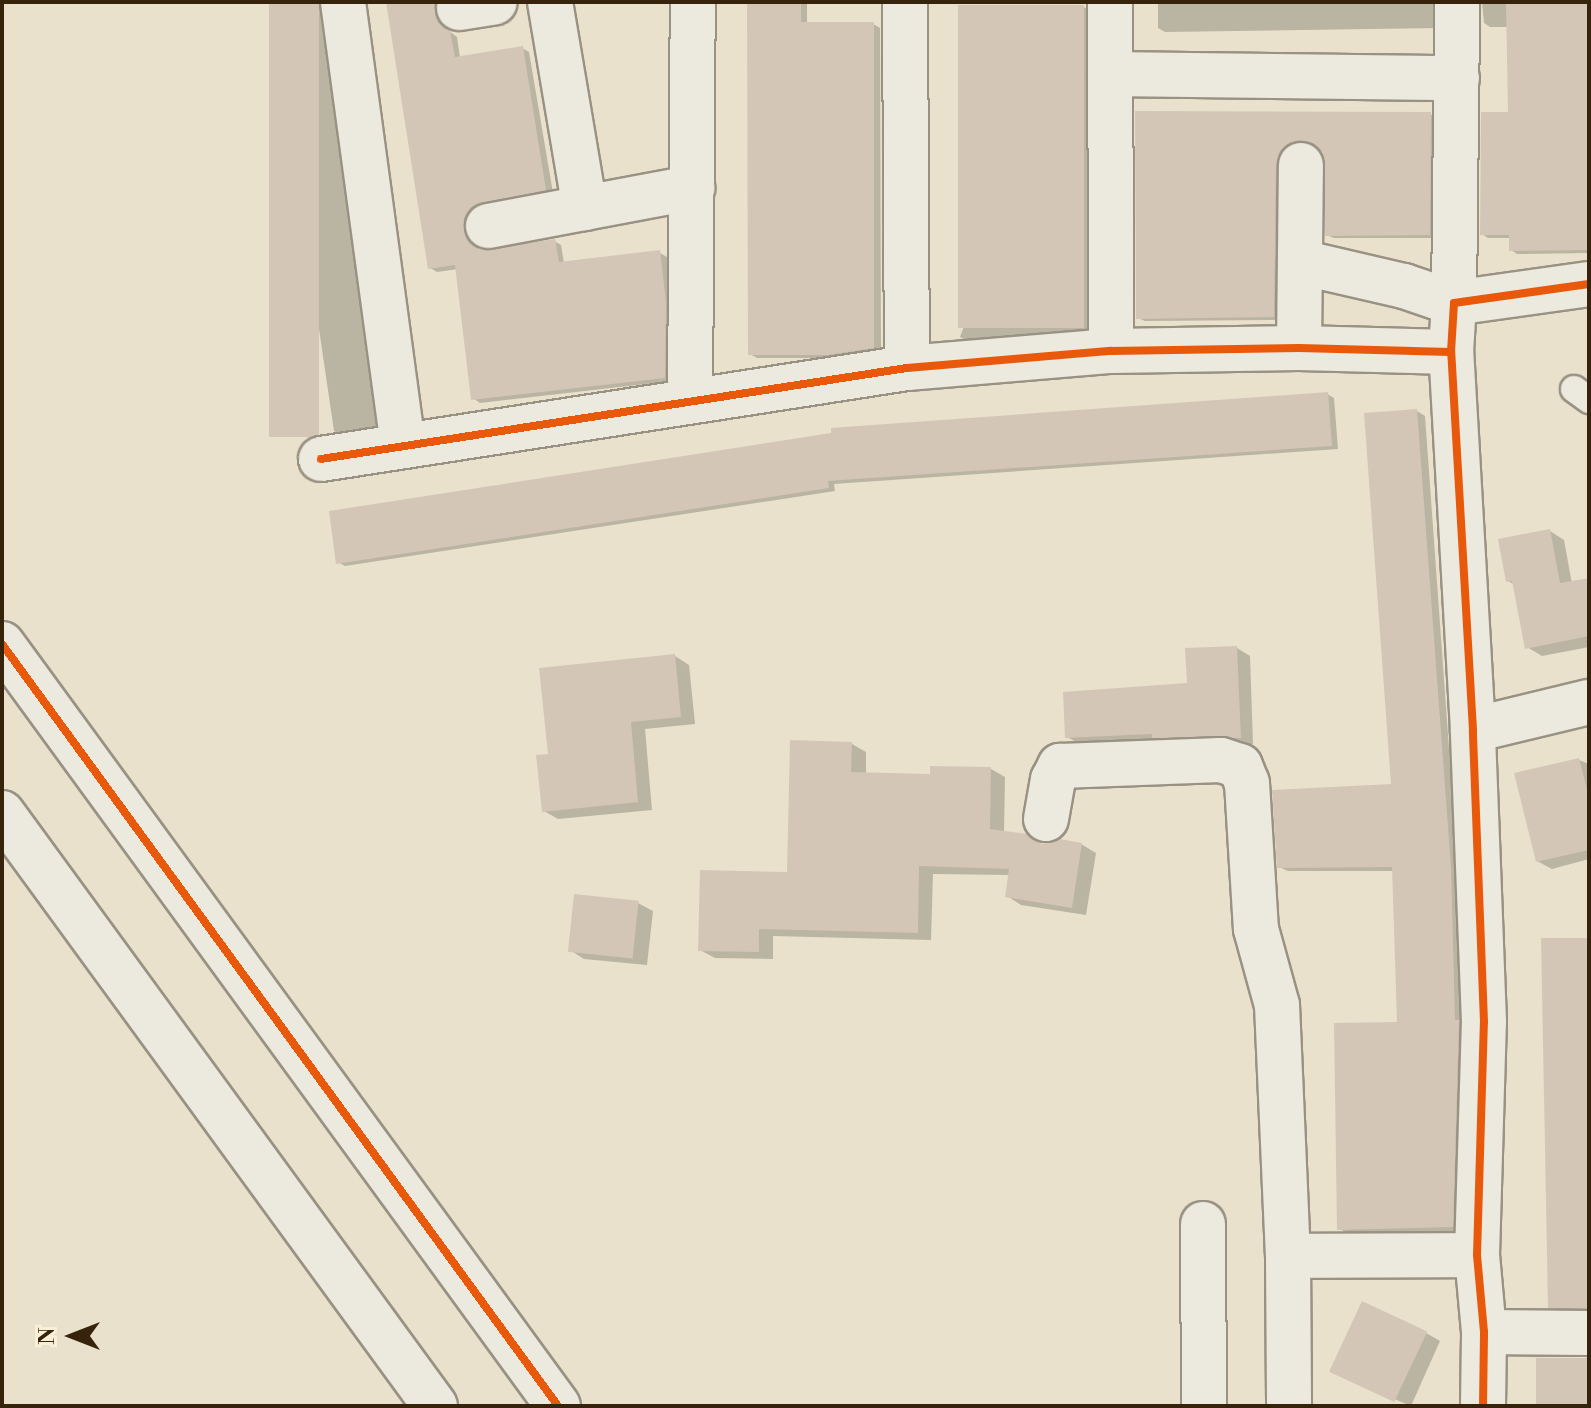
<!DOCTYPE html>
<html>
<head>
<meta charset="utf-8">
<style>
  body { margin:0 }
  #map { position:relative; width:1591px; height:1408px; overflow:hidden; background:#e9e1cc; font-family:"Libre Bodoni",serif }
  div>[style] { position:absolute }
  .shadow>* { inset:0; background:#0003 }
  .building>* { inset:0; background:#d4c6b7; transform-origin:0 0 }
  .roads { filter:drop-shadow(2px 0 #999283) drop-shadow(-2px 0 #999283) drop-shadow(0 2px #999283) drop-shadow(0 -2px #999283) }
  .service>* { height:26px; margin:-13px; padding:0 13px; transform-origin:13px; border-radius:13px; background:#ece9de }
  .minor>* { height:44px; margin:-22px; padding:0 22px; transform-origin:22px; border-radius:22px; background:#ece9de }
  .tertiary>* { height:44px; margin:-22px; padding:0 22px; transform-origin:22px; border-radius:22px; background:#ece9de }
  .cycleway>* { height:8px; margin:-4px; padding:0 4px; transform-origin:4px; border-radius:4px; background:#e8590c }
  span { translate:-50% -50%; white-space:nowrap; text-align:center; line-height:1.15; -webkit-text-stroke:7px #f8efd6; paint-order:stroke }
  .frame { position:absolute; inset:0; border:4px solid #37230c; pointer-events:none }
  .north { position:absolute; left:32px; top:1296px; width:80px; height:80px; -webkit-text-stroke:6px #f8efd6; paint-order:stroke; rotate:270deg; font-size:22px; font-weight:700; line-height:32px; text-align:center; color:#37230c }
  .north::after { content:''; display:block; margin:auto; width:28px; height:36px; background:#37230c; clip-path:polygon(50% 0,100% 100%,50% 72%,0 100%) }
</style>
</head>
<body>
<div id="map">
  <div class="shadow">
    <div style="clip-path:polygon(271px 2px,325px 2px,381px 428px,340px 435px,334px 431px)"></div>
    <div style="clip-path:polygon(388px 2px,443px 2px,441px 16px,446px 29px,457px 37px,460px 58px,522px 48px,529px 52px,553px 193px,470px 237px,480px 251px,554px 241px,561px 245px,564px 263px,660px 253px,667px 257px,672px 307px,672px 381px,480px 403px,473px 398px,458px 269px,437px 272px,430px 268px)"></div>
    <div style="clip-path:polygon(749px 2px,807px 2px,807px 24px,873px 24px,880px 28px,881px 351px,836px 358px,757px 358px,750px 354px)"></div>
    <div style="clip-path:polygon(1158px 2px,1441px 2px,1438px 28px,1165px 32px,1158px 28px)"></div>
    <div style="clip-path:polygon(1482px 2px,1589px 2px,1589px 253px,1517px 254px,1511px 250px,1511px 238px,1488px 238px,1482px 234px,1510px 114px,1508px 27px,1490px 27px,1484px 23px)"></div>
    <div style="clip-path:polygon(1084px 7px,1090px 11px,1091px 331px,967px 341px,960px 337px)"></div>
    <div style="clip-path:polygon(1137px 113px,1430px 114px,1437px 118px,1436px 238px,1334px 238px,1327px 235px,1325px 153px,1309px 143px,1297px 146px,1280px 320px,1145px 321px,1138px 318px)"></div>
    <div style="clip-path:polygon(1327px 394px,1334px 398px,1338px 449px,834px 484px,835px 491px,345px 566px,338px 562px)"></div>
    <div style="clip-path:polygon(1417px 411px,1425px 416px,1458px 873px,1463px 1025px,1461px 1231px,1348px 1233px,1339px 1229px,1399px 1024px,1394px 871px,1288px 871px,1279px 867px,1393px 786px)"></div>
    <div style="clip-path:polygon(1550px 531px,1564px 540px,1572px 584px,1589px 581px,1589px 647px,1542px 656px,1527px 647px,1515px 585px,1508px 581px)"></div>
    <div style="clip-path:polygon(1237px 648px,1250px 656px,1253px 744px,1080px 744px,1067px 737px,1189px 685px)"></div>
    <div style="clip-path:polygon(675px 656px,689px 665px,695px 724px,645px 729px,652px 810px,558px 819px,544px 811px,550px 756px)"></div>
    <div style="clip-path:polygon(852px 744px,866px 752px,866px 774px,932px 776px,991px 769px,1005px 777px,1004px 833px,1043px 846px,1081px 844px,1096px 853px,1086px 915px,1021px 905px,1007px 896px,1010px 875px,933px 874px,931px 940px,773px 936px,773px 959px,715px 958px,700px 950px,789px 874px)"></div>
    <div style="clip-path:polygon(1579px 760px,1589px 764px,1589px 859px,1552px 869px,1537px 861px)"></div>
    <div style="clip-path:polygon(638px 903px,653px 911px,647px 965px,584px 959px,570px 950px)"></div>
    <div style="clip-path:polygon(1589px 939px,1589px 1311px,1557px 1310px,1550px 1306px)"></div>
    <div style="clip-path:polygon(1426px 1333px,1440px 1341px,1411px 1406px,1347px 1379px)"></div>
  </div>
  <div class="building">
    <div style="left:269px;top:2px;width:50px;height:435px"></div>
    <div style="clip-path:polygon(386px 2px,435px 2px,439px 23px,450px 31px,455px 57px,523px 46px,546px 190px,472px 207px,464px 218px,464px 231px,470px 243px,480px 250px,555px 239px,559px 262px,660px 250px,666px 302px,665px 378px,471px 400px,455px 265px,428px 269px)"></div>
    <div style="clip-path:polygon(747px 2px,801px 2px,801px 22px,874px 22px,874px 348px,828px 355px,748px 355px)"></div>
    <div style="clip-path:polygon(1506px 2px,1589px 2px,1589px 250px,1509px 251px,1509px 235px,1480px 235px,1481px 112px,1508px 112px)"></div>
    <div style="left:1084px;top:5px;width:323px;height:126px;rotate:90deg"></div>
    <div style="clip-path:polygon(1135px 111px,1431px 112px,1430px 235px,1325px 236px,1323px 153px,1313px 143px,1300px 140px,1289px 143px,1280px 152px,1276px 165px,1274px 317px,1136px 319px)"></div>
    <div style="clip-path:polygon(1328px 392px,1332px 446px,828px 481px,829px 488px,336px 564px,329px 511px,831px 433px,831px 428px)"></div>
    <div style="clip-path:polygon(1417px 409px,1451px 867px,1455px 1020px,1459px 1020px,1453px 1227px,1337px 1230px,1334px 1023px,1397px 1022px,1392px 867px,1277px 868px,1272px 790px,1391px 784px,1364px 413px)"></div>
    <div style="clip-path:polygon(1550px 529px,1560px 583px,1589px 578px,1589px 636px,1525px 649px,1512px 581px,1506px 582px,1498px 539px)"></div>
    <div style="clip-path:polygon(1237px 646px,1241px 738px,1152px 738px,1152px 734px,1065px 738px,1063px 692px,1187px 683px,1185px 648px)"></div>
    <div style="clip-path:polygon(675px 654px,681px 717px,631px 722px,638px 802px,542px 812px,536px 755px,548px 754px,539px 668px)"></div>
    <div style="clip-path:polygon(790px 740px,852px 742px,851px 772px,930px 774px,930px 766px,991px 767px,990px 829px,1027px 834px,1042px 844px,1060px 839px,1082px 843px,1072px 908px,1005px 897px,1009px 869px,919px 866px,918px 933px,759px 929px,759px 952px,698px 951px,700px 870px,787px 872px)"></div>
    <div style="clip-path:polygon(1579px 758px,1589px 798px,1589px 850px,1536px 862px,1514px 773px)"></div>
    <div style="left:574px;top:894px;width:65px;height:58px;rotate:6deg"></div>
    <div style="clip-path:polygon(1541px 938px,1589px 938px,1589px 1308px,1548px 1308px)"></div>
    <div style="left:1362px;top:1301px;width:72px;height:78px;rotate:25deg"></div>
    <div style="left:1536px;top:1358px;width:53px;height:48px"></div>
  </div>
  <div class="roads">
    <div class="service">
      <div style="left:1574px;top:389px;width:19px;rotate:36deg"></div>
    </div>
    <div class="minor">
      <div style="left:343px;top:2px;width:448px;rotate:82.3deg"></div>
      <div style="left:550px;top:2px;width:209px;rotate:80.4deg"></div>
      <div style="left:905px;top:2px;width:366px;rotate:89.7deg"></div>
      <div style="left:1110px;top:2px;width:349px;rotate:89.8deg"></div>
      <div style="left:459px;top:8px;width:36px;rotate:-9deg"></div>
      <div style="left:1110px;top:74px;width:347px;rotate:0.7deg"></div>
      <div style="left:488px;top:226px;width:208px;rotate:-10.6deg"></div>
      <div style="left:1300px;top:262px;width:107px;rotate:13deg"></div>
      <div style="left:1404px;top:286px;width:53px;rotate:18.8deg"></div>
      <div style="left:1454px;top:303px;width:301px;rotate:-89.4deg"></div>
      <div style="left:1299px;top:348px;width:183px;rotate:-89.4deg"></div>
      <div style="left:690px;top:400px;width:398px;rotate:-89.6deg"></div>
      <div style="left:321px;top:459px;width:593px;rotate:-8.83deg"></div>
      <div style="left:907px;top:368px;width:205px;rotate:-4.8deg"></div>
      <div style="left:1111px;top:351px;width:188px;rotate:-0.9deg"></div>
      <div style="left:1299px;top:348px;width:152px;rotate:1.5deg"></div>
      <div style="left:1473px;top:730px;width:119px;rotate:-13.6deg"></div>
      <div style="left:1046px;top:819px;width:40px;rotate:-80deg"></div>
      <div style="left:1053px;top:780px;width:16px;rotate:-63deg"></div>
      <div style="left:1060px;top:766px;width:161px;rotate:-2.1deg"></div>
      <div style="left:1221px;top:760px;width:20px;rotate:18deg"></div>
      <div style="left:1240px;top:766px;width:18px;rotate:68deg"></div>
      <div style="left:1247px;top:783px;width:146px;rotate:86.5deg"></div>
      <div style="left:1256px;top:929px;width:79px;rotate:74.6deg"></div>
      <div style="left:1277px;top:1005px;width:251px;rotate:87.5deg"></div>
      <div style="left:1288px;top:1256px;width:150px;rotate:89.6deg"></div>
      <div style="left:1203px;top:1224px;width:182px;rotate:89.7deg"></div>
      <div style="left:1288px;top:1256px;width:189px;rotate:-0.3deg"></div>
      <div style="left:1484px;top:1332px;width:105px;rotate:0.5deg"></div>
      <div style="left:1483px;top:1406px;width:74px;rotate:-89.2deg"></div>
      <div style="left:1484px;top:1332px;width:77px;rotate:-95.2deg"></div>
      <div style="left:1477px;top:1255px;width:233px;rotate:-88.3deg"></div>
      <div style="left:1484px;top:1022px;width:292px;rotate:-92.2deg"></div>
      <div style="left:1473px;top:730px;width:379px;rotate:-93.3deg"></div>
      <div style="left:1451px;top:352px;width:49px;rotate:-86.5deg"></div>
      <div style="left:1454px;top:303px;width:136px;rotate:-8deg"></div>
    </div>
    <div class="tertiary">
      <div style="left:2px;top:644px;width:943px;rotate:53.88deg"></div>
      <div style="left:2px;top:813px;width:734px;rotate:53.86deg"></div>
    </div>
  </div>
  <div class="cycleway">
    <div style="left:321px;top:459px;width:593px;rotate:-8.83deg"></div>
    <div style="left:907px;top:368px;width:205px;rotate:-4.8deg"></div>
    <div style="left:1111px;top:351px;width:188px;rotate:-0.9deg"></div>
    <div style="left:1299px;top:348px;width:152px;rotate:1.5deg"></div>
    <div style="left:2px;top:644px;width:943px;rotate:53.88deg"></div>
    <div style="left:1483px;top:1406px;width:74px;rotate:-89.2deg"></div>
    <div style="left:1484px;top:1332px;width:77px;rotate:-95.2deg"></div>
    <div style="left:1477px;top:1255px;width:233px;rotate:-88.3deg"></div>
    <div style="left:1484px;top:1022px;width:292px;rotate:-92.2deg"></div>
    <div style="left:1473px;top:730px;width:379px;rotate:-93.3deg"></div>
    <div style="left:1451px;top:352px;width:49px;rotate:-86.5deg"></div>
    <div style="left:1454px;top:303px;width:136px;rotate:-8deg"></div>
  </div>
  <div class="frame"></div>
  <div class="north">N</div>
</div>
</body>
</html>
